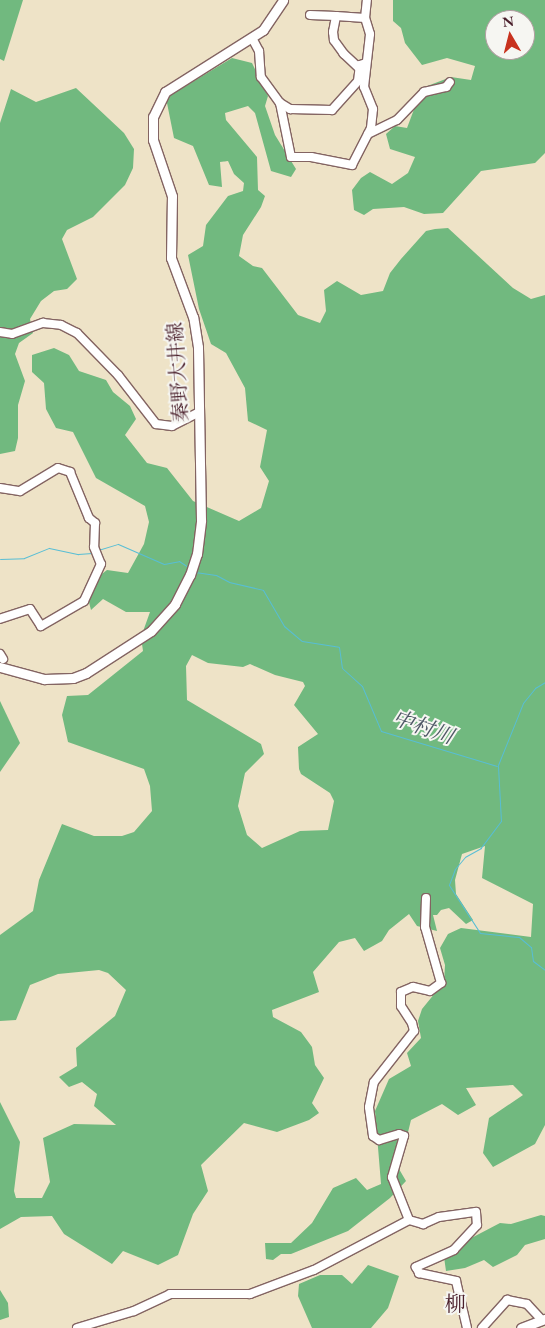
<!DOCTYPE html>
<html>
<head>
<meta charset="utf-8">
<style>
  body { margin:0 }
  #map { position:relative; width:545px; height:1328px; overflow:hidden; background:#eee3c7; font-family:"EB Garamond","Noto Serif JP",serif }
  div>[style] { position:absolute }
  .forest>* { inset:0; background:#71b97f }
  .stream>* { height:1px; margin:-0.5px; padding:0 0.5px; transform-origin:0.5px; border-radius:0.5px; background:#58bed5 }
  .roads { filter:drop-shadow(1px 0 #836462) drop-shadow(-1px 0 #836462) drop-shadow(0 1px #836462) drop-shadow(0 -1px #836462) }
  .minor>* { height:8px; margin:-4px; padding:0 4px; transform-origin:4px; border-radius:4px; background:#fff }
  .major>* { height:9px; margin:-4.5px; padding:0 4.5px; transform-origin:4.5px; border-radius:4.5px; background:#fff }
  span { translate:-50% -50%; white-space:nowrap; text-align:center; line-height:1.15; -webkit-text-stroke:4px #f6f6f2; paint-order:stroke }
  .street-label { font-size:20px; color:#4a1f2b }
  .water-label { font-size:21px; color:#4f5766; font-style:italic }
  .neighbourhood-label { font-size:21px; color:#4a1f2b }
  .north { position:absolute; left:485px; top:10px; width:50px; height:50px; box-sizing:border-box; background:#f6f6f2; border:1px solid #b1a0a2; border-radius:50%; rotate:352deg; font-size:14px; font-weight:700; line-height:20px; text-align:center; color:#4a1f2b }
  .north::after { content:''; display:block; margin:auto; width:18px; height:22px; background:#c8321e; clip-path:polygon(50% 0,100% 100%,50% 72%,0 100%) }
</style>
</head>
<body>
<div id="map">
  <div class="forest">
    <div style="clip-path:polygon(0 0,23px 0,4px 61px,0 59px)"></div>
    <div style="clip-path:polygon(evenodd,393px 0,545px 0,545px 153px,535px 163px,481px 171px,443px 213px,424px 214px,404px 207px,373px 209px,364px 215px,354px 210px,352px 190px,361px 178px,370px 172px,392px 184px,408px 173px,415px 157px,390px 149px,386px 134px,395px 126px,407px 128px,422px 88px,451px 77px,471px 80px,475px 66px,447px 58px,422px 65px,405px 43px,401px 28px,393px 21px,393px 0,495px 20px,525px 20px,525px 50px,495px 50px,495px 20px)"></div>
    <div style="clip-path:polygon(evenodd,232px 58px,252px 63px,268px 96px,265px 106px,275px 135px,296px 169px,291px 177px,271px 171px,255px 113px,248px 106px,225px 113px,226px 120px,257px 157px,258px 190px,265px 196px,261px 207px,243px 235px,239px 256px,253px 266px,262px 268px,298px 315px,320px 323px,326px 311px,324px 290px,337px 281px,361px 295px,383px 291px,390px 273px,401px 259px,426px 231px,435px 229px,448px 228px,513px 288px,531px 299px,545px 295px,545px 1125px,535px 1144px,493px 1167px,483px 1153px,489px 1118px,523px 1095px,513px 1085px,466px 1088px,476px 1105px,458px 1115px,442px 1104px,411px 1120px,399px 1169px,406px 1181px,390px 1198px,348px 1231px,291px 1254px,281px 1254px,273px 1260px,266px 1259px,265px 1243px,291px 1243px,312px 1223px,333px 1188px,356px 1178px,367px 1190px,381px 1184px,375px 1111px,389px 1079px,411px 1066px,407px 1053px,421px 1038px,418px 1021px,422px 1009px,444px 982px,445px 965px,440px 948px,448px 934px,461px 928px,531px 937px,533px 904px,482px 878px,485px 846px,462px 854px,455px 880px,456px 894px,473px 920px,466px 924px,449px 908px,441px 910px,437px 915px,433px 915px,437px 931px,417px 926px,409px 914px,389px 930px,382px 941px,364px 951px,355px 938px,339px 942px,313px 972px,319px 992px,272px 1010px,273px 1017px,301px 1032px,312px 1047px,315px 1065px,324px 1078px,312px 1103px,319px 1113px,309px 1120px,277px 1132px,244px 1123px,201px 1165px,208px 1191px,193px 1214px,178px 1255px,158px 1265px,123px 1251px,112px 1264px,64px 1234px,52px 1216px,21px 1217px,0 1229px,0 1102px,20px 1142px,14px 1191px,16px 1198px,42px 1198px,50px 1182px,43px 1138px,74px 1124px,116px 1125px,94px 1106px,97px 1094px,82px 1082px,69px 1087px,59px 1077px,77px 1066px,76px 1048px,115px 1016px,126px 990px,108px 973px,99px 970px,58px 974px,30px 985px,16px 1020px,0 1021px,0 935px,33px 911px,39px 880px,62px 824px,94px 836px,122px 836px,134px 832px,152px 811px,150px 786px,144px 769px,68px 742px,62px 715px,67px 696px,88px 695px,143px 651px,141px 637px,150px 612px,126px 612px,103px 599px,91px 610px,85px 587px,107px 570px,128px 573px,144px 544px,149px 522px,145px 506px,96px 478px,73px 432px,56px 428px,46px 409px,44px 383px,32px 372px,32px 355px,54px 348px,69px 355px,79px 371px,106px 380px,113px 392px,130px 406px,136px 419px,125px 435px,147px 463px,167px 468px,193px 501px,239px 521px,261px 508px,269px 481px,260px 467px,267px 430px,248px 421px,245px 388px,226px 353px,211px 344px,199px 309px,188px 255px,203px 246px,206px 225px,228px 196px,243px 191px,244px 183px,234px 174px,228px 161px,220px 162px,222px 187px,209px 185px,193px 146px,174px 138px,166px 98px,232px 58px,192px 655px,208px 663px,243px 667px,250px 664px,275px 675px,303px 682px,305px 686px,294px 705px,318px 734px,298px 747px,299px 769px,301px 774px,330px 793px,334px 801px,328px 830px,300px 831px,262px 848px,247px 835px,238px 806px,245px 773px,264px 754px,261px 744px,187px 700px,186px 666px,192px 655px)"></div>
    <div style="clip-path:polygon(76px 88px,124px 133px,134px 149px,133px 168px,125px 185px,93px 217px,67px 230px,62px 239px,77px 279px,67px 289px,54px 291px,41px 301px,30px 319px,33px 333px,19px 343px,15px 354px,25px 381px,18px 405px,18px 438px,15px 451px,0 454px,0 123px,11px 89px,36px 102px)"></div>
    <div style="clip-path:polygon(0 701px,20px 743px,0 772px)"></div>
    <div style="clip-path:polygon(541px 1215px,545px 1216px,545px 1239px,525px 1245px,517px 1255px,493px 1267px,484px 1260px,465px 1268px,446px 1271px,444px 1257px,458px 1245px,500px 1223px,511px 1224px)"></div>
    <div style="clip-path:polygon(368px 1265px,399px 1276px,388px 1308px,371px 1328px,312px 1328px,298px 1296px,299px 1284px,320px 1275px,342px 1275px,352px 1284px)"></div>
    <div style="clip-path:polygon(0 1290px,8px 1303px,9px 1317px,0 1320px)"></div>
  </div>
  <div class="stream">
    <div style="left:98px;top:550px;width:21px;rotate:-17deg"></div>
    <div style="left:118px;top:544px;width:50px;rotate:23.5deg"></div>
    <div style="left:164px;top:564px;width:15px;rotate:-11deg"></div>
    <div style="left:179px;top:561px;width:11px;rotate:34deg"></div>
    <div style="left:0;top:559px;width:24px;rotate:-2deg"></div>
    <div style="left:24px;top:558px;width:27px;rotate:-22deg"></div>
    <div style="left:49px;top:548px;width:30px;rotate:12deg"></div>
    <div style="left:78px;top:554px;width:14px;rotate:-4deg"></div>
    <div style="left:195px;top:572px;width:21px;rotate:8deg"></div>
    <div style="left:216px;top:575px;width:15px;rotate:28deg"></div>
    <div style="left:229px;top:582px;width:35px;rotate:13deg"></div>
    <div style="left:263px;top:590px;width:42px;rotate:59.7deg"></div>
    <div style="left:284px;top:626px;width:23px;rotate:40deg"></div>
    <div style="left:302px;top:641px;width:37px;rotate:9deg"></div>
    <div style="left:339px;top:647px;width:21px;rotate:82deg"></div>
    <div style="left:342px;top:668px;width:27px;rotate:42deg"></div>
    <div style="left:362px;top:686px;width:49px;rotate:67.1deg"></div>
    <div style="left:381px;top:731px;width:121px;rotate:16.8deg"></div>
    <div style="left:498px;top:765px;width:67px;rotate:-68deg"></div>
    <div style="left:523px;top:703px;width:19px;rotate:-51deg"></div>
    <div style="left:535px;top:688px;width:12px;rotate:-31deg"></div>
    <div style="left:498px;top:766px;width:55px;rotate:86.9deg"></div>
    <div style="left:501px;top:821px;width:34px;rotate:127deg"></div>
    <div style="left:481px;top:848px;width:18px;rotate:151deg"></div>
    <div style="left:465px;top:857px;width:16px;rotate:130deg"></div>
    <div style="left:455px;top:869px;width:17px;rotate:111deg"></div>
    <div style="left:449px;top:885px;width:57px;rotate:57.1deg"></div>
    <div style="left:480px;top:933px;width:39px;rotate:6deg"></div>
    <div style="left:519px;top:937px;width:16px;rotate:40deg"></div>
    <div style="left:531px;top:947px;width:14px;rotate:82deg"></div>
    <div style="left:533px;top:961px;width:15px;rotate:37deg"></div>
  </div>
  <div class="roads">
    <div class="minor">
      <div style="left:310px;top:15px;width:26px;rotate:2deg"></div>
      <div style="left:252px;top:38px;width:15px;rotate:62deg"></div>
      <div style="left:259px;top:51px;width:26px;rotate:86deg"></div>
      <div style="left:261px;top:77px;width:32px;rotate:54deg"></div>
      <div style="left:280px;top:103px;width:12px;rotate:31deg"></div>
      <div style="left:290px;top:109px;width:42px;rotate:1.4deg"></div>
      <div style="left:332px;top:110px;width:39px;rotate:-48deg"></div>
      <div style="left:358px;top:81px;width:16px;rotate:-83deg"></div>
      <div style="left:360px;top:65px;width:6px;rotate:-18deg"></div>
      <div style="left:359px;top:68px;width:21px;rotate:-137deg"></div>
      <div style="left:344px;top:54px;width:17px;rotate:-126deg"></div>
      <div style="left:334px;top:40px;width:8px;rotate:-97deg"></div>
      <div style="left:333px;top:32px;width:16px;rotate:-79deg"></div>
      <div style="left:336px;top:16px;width:29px;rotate:4deg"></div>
      <div style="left:280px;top:103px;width:55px;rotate:78.5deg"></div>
      <div style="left:291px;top:157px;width:20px"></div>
      <div style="left:311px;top:157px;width:42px;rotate:11deg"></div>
      <div style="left:352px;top:165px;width:42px;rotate:-62.8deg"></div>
      <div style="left:371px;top:128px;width:19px;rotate:-84deg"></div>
      <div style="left:373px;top:109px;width:24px;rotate:-112deg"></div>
      <div style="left:364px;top:87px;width:53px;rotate:-83.5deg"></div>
      <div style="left:370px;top:34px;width:17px;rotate:-107deg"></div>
      <div style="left:365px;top:18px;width:18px;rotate:-84deg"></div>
      <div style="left:368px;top:134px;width:32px;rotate:-26deg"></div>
      <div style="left:397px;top:120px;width:39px;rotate:-46deg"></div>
      <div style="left:424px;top:92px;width:23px;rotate:-13deg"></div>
      <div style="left:446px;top:87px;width:6px;rotate:-51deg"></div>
      <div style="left:0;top:332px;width:12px;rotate:9deg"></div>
      <div style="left:12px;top:334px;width:33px;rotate:-20deg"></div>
      <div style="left:43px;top:323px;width:18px;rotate:6deg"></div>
      <div style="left:61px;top:325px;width:18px;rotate:27deg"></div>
      <div style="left:77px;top:333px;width:59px;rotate:45.7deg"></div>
      <div style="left:118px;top:375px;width:62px;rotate:52.2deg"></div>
      <div style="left:156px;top:424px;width:16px;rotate:7deg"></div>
      <div style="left:172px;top:426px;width:30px;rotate:-27deg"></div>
      <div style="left:0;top:488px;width:20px;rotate:9deg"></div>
      <div style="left:20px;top:491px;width:44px;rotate:-31.2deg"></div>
      <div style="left:58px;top:468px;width:13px;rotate:18deg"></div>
      <div style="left:70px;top:472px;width:50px;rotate:67.6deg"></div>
      <div style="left:89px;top:518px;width:8px;rotate:40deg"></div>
      <div style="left:95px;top:523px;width:24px;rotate:92deg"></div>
      <div style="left:94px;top:547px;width:18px;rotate:68deg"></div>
      <div style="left:101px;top:564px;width:41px;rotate:114.7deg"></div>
      <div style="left:84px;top:601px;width:50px;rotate:149.8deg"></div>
      <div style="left:41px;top:626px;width:20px;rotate:-123deg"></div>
      <div style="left:30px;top:609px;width:32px;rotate:162deg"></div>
      <div style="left:0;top:654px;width:6px;rotate:59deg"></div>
      <div style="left:409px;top:1220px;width:46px;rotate:-111.6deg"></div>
      <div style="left:392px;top:1177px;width:43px;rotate:-73.7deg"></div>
      <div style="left:404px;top:1136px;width:5px;rotate:-158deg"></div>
      <div style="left:399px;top:1134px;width:21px;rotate:163deg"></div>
      <div style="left:379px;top:1140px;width:7px;rotate:-146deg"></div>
      <div style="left:373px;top:1136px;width:29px;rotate:-98deg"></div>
      <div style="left:369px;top:1107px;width:25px;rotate:-79deg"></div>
      <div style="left:374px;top:1082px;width:65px;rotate:-51.9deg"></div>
      <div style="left:414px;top:1031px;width:8px;rotate:-104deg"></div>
      <div style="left:412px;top:1023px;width:20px;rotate:-123deg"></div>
      <div style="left:401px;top:1006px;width:14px;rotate:-90deg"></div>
      <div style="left:401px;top:992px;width:13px;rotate:-23deg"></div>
      <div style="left:413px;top:987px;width:17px;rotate:13deg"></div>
      <div style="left:430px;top:991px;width:14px;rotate:-36deg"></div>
      <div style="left:441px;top:983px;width:58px;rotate:-105.9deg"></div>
      <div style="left:425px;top:927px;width:29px;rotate:-88deg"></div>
      <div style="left:77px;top:1328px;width:59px;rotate:-16.6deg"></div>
      <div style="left:134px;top:1311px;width:40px;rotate:-25deg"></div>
      <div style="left:170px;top:1294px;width:80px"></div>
      <div style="left:250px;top:1294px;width:68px;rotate:-20.6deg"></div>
      <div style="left:314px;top:1270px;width:107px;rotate:-27.8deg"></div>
      <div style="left:409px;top:1220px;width:15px;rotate:16deg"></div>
      <div style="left:423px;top:1224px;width:17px;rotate:-24deg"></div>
      <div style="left:439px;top:1217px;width:37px;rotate:-8deg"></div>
      <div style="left:476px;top:1212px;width:13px;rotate:86deg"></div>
      <div style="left:477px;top:1225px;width:34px;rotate:133deg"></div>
      <div style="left:454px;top:1250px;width:42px;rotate:155.9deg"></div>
      <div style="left:416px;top:1267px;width:7px;rotate:63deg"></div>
      <div style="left:419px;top:1273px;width:38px;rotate:12deg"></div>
      <div style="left:456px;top:1281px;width:48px;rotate:76.8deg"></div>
      <div style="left:482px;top:1328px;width:38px;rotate:-48deg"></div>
      <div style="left:507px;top:1300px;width:20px;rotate:11deg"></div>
      <div style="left:527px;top:1304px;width:21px;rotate:47deg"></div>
    </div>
    <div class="major">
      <div style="left:0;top:667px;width:46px;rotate:15.3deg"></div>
      <div style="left:44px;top:679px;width:29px;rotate:-2deg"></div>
      <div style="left:73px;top:678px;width:14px;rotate:-21deg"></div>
      <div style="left:86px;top:673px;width:77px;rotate:-32.9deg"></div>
      <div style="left:151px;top:631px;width:36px;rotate:-48deg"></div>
      <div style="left:175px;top:604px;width:33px;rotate:-63deg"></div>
      <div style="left:190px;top:575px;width:22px;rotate:-72deg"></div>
      <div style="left:197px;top:554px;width:34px;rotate:-83deg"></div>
      <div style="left:201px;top:520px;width:173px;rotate:-91deg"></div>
      <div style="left:198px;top:347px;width:30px;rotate:-99deg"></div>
      <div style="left:193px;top:317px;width:63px;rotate:-110.4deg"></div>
      <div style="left:171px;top:258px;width:62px;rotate:-89.1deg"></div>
      <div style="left:172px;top:196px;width:59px;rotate:-108.7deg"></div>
      <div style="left:153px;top:140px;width:23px;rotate:-90deg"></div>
      <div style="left:153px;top:117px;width:28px;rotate:-64deg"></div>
      <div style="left:165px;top:92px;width:116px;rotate:-32.3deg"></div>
      <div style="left:263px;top:30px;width:36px;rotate:-56deg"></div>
      <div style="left:521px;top:1328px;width:26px;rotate:-21deg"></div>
    </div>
  </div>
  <div class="street-label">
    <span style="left:178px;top:372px;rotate:-94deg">秦野大井線</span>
  </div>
  <div class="water-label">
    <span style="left:423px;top:727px;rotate:19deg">中村川</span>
  </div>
  <div class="neighbourhood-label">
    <span style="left:455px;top:1304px">柳</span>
  </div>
  <div class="north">N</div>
</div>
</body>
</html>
